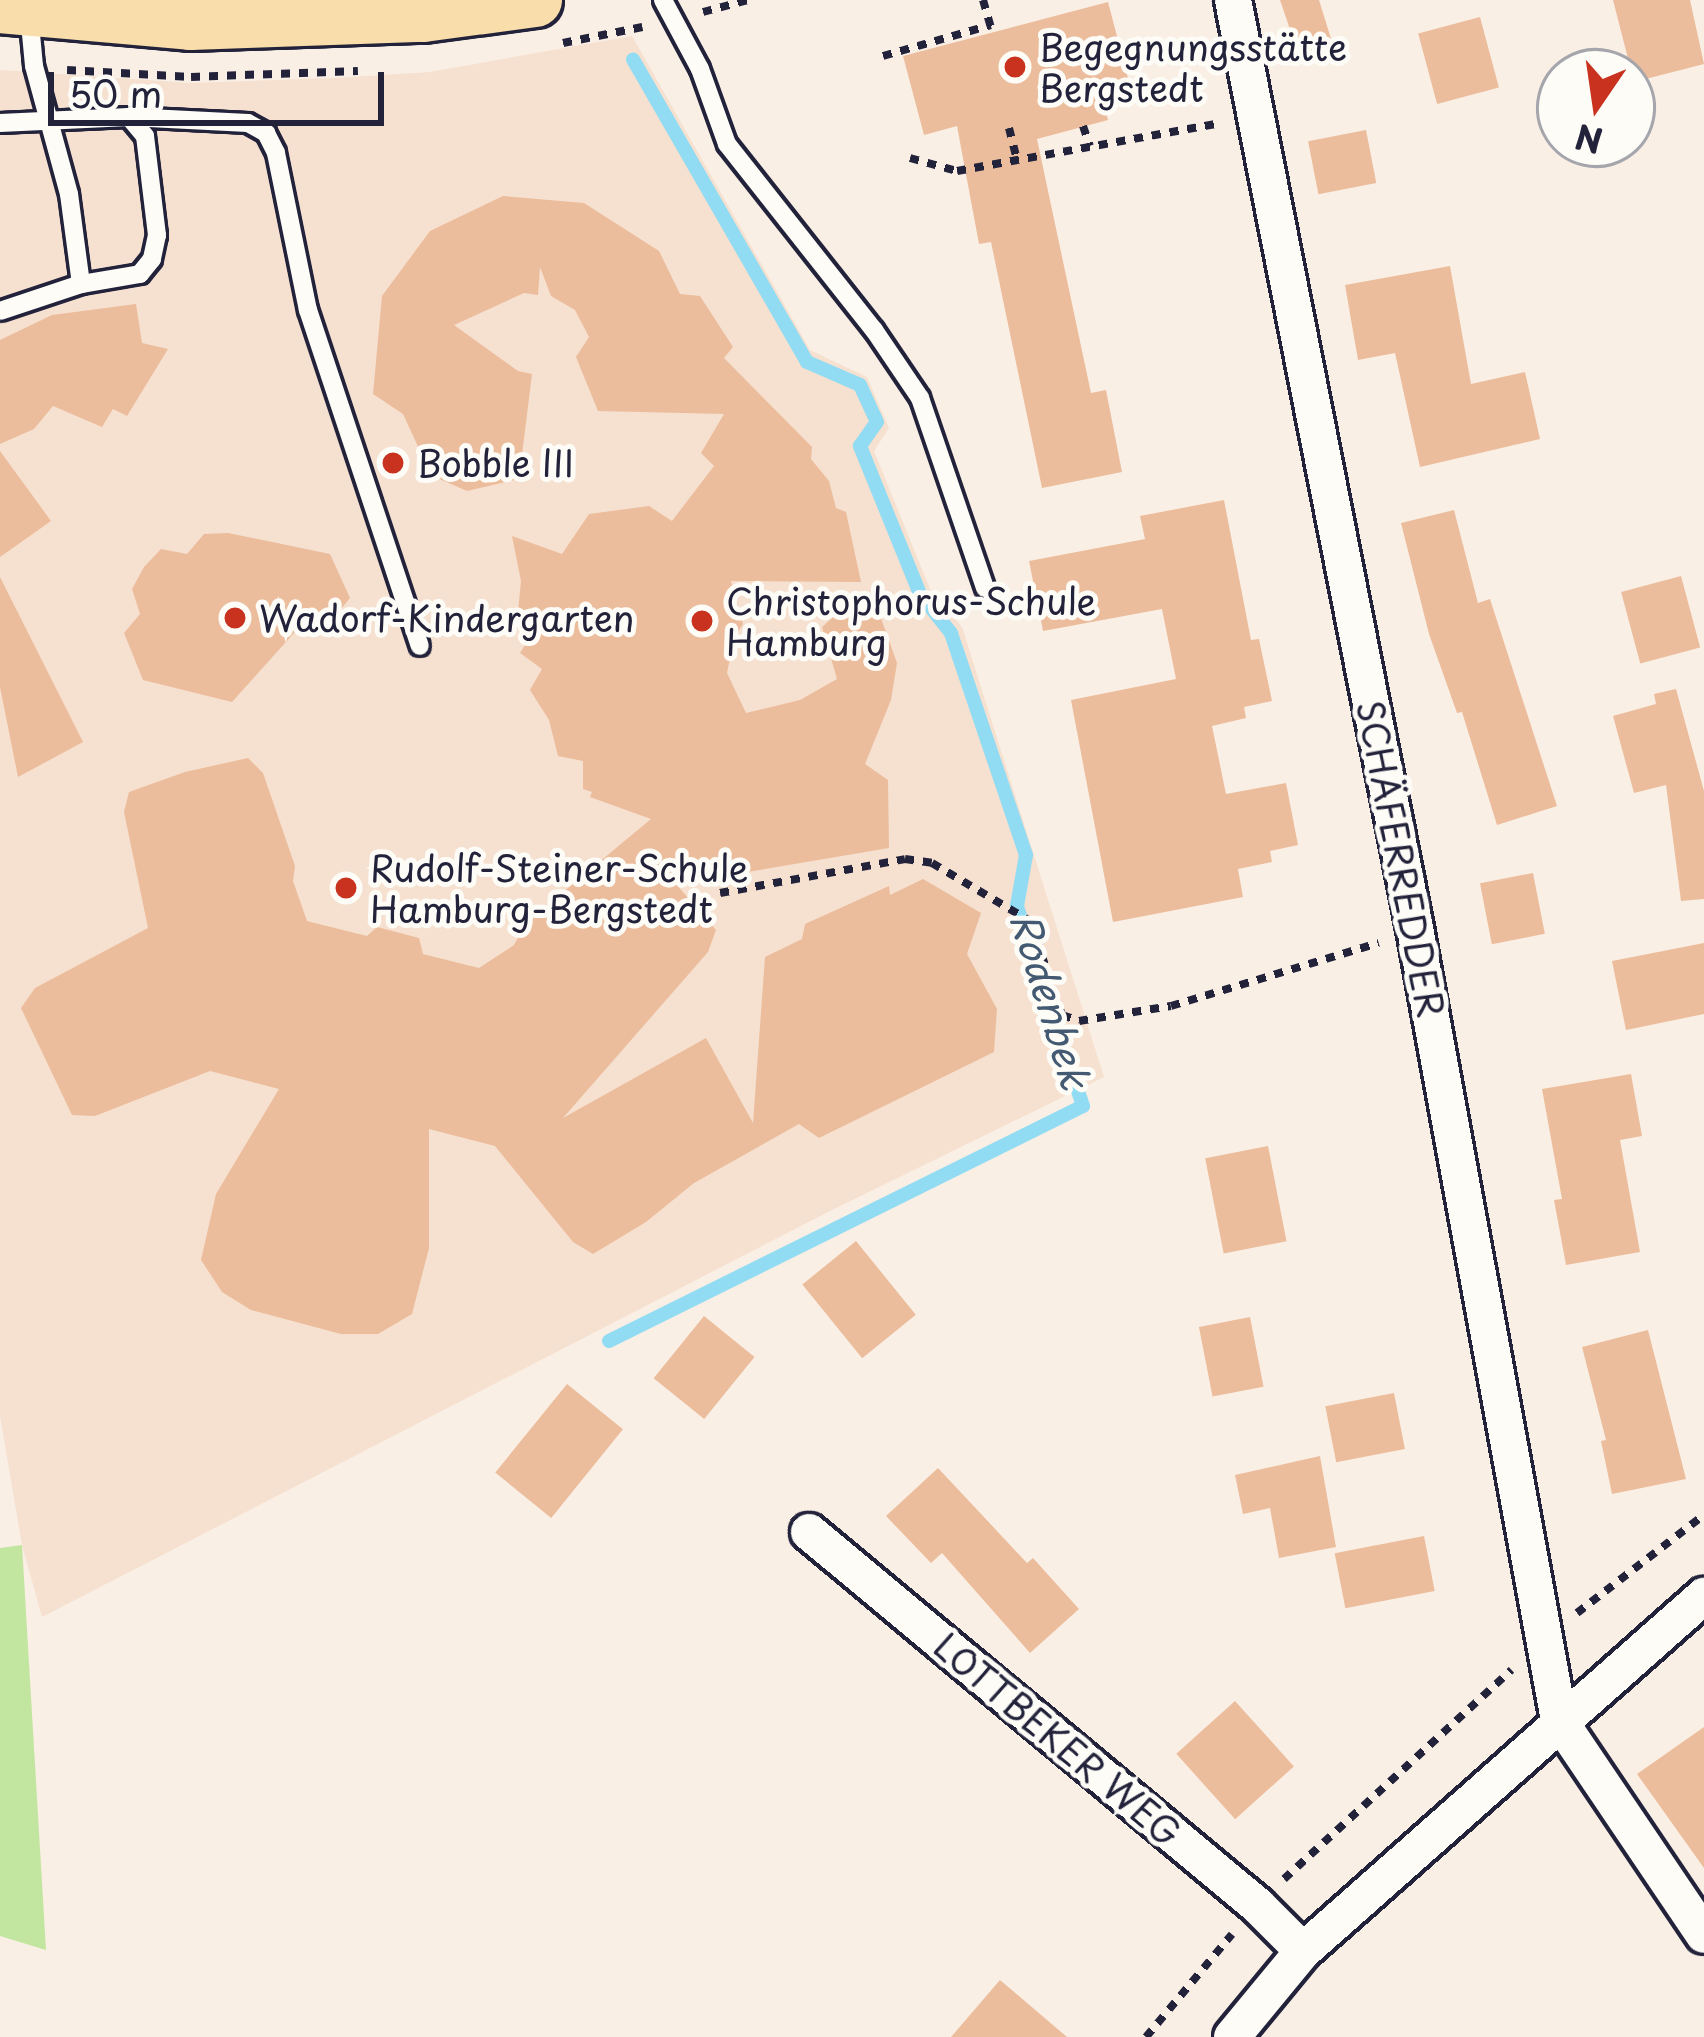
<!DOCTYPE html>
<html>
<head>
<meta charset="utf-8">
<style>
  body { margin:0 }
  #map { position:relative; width:1704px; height:2037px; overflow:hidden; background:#faefe5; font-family:"Playpen Sans",sans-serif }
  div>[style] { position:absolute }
  .built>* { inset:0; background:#f6e0cf }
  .green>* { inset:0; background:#c2e6a0 }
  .stream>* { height:14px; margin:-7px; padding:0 7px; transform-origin:7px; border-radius:7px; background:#92dcf3 }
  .building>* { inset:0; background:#ecbd9c; transform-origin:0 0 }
  .path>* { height:8px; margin-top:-4px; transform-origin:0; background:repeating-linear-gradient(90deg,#22223b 0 9px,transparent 0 18px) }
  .roads { filter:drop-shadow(3px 0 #22223b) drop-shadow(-3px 0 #22223b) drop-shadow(0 3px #22223b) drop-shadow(0 -3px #22223b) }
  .lane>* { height:18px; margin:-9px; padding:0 9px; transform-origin:9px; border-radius:9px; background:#fdfcf7 }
  .street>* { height:36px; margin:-18px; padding:0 18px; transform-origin:18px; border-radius:18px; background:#fdfcf7 }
  .primary>* { height:54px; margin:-27px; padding:0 27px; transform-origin:27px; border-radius:27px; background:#f9deab }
  .dots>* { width:33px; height:33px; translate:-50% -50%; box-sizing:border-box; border:6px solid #fdfcf7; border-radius:50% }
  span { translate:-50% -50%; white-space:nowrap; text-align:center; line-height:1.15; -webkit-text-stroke:10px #fdfcf7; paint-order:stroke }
  .poi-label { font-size:36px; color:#22223b }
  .left { translate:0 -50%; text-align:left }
  .street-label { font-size:36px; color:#22223b }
  .water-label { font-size:39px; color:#445a72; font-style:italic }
  .north { position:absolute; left:1536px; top:48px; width:120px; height:120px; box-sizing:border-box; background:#fdfcf7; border:3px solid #a5a5ac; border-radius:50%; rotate:193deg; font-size:33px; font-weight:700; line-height:48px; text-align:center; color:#22223b }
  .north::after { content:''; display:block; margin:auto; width:42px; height:54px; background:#c8321e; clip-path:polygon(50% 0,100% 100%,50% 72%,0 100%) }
  .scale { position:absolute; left:48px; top:72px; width:336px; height:54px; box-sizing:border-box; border:6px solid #22223b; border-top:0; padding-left:15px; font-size:36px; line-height:42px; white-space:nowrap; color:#22223b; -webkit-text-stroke:9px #fdfcf7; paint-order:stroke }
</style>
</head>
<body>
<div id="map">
  <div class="built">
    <div style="clip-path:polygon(632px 36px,810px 350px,867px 377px,889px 428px,874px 451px,930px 589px,962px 627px,1104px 1077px,828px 1212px,42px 1617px,22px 1545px,0 1416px,0 70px,191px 83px,336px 78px,430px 72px)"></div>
  </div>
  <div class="green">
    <div style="clip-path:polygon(22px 1545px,46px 1950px,0 1936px,0 1548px)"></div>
  </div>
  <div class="stream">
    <div style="left:609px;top:1341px;width:529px;rotate:-26.37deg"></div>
    <div style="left:1083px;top:1106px;width:211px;rotate:-108.3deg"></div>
    <div style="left:1017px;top:906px;width:52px;rotate:-80deg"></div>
    <div style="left:1026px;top:855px;width:234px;rotate:-108.7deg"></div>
    <div style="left:951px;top:633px;width:50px;rotate:-128.5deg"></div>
    <div style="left:920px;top:594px;width:160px;rotate:-112.1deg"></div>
    <div style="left:860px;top:446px;width:29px;rotate:-55deg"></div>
    <div style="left:877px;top:422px;width:41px;rotate:-114.7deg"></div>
    <div style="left:860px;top:385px;width:58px;rotate:-156.5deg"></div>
    <div style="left:807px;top:362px;width:349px;rotate:-119.9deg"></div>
  </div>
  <div class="building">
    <div style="clip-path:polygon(1280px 0,1319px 0,1333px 45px,1299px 56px)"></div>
    <div style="clip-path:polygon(1613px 0,1690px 0,1704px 64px,1634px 82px)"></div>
    <div style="clip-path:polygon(1108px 2px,1128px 78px,1099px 86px,1108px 120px,1037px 139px,1091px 393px,1106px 390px,1122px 472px,1042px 488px,991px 242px,979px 244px,957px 126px,924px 135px,903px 56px)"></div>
    <div style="left:1480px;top:17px;width:73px;height:64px;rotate:75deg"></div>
    <div style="left:1366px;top:130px;width:54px;height:59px;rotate:79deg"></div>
    <div style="clip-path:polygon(503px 196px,584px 203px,659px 251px,680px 294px,700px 296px,733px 347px,724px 358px,812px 447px,811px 459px,829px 481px,836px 508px,846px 512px,861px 582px,731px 581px,743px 624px,734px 638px,727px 673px,746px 713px,800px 700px,837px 679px,822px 627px,863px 590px,867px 608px,878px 610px,897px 663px,891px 700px,865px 764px,888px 780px,889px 848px,676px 884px,716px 930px,708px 952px,563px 1118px,706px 1038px,753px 1123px,765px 957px,802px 939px,805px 924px,889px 886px,890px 895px,923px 879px,981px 913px,967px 954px,997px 1009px,994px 1052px,819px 1138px,799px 1124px,694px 1183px,646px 1222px,593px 1254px,573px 1242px,495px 1146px,429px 1129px,429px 1248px,412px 1314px,378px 1334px,341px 1334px,251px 1310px,222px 1292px,201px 1260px,216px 1194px,279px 1089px,210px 1071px,95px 1116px,72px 1115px,21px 1008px,35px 988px,148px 928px,124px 812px,129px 792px,185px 772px,248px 758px,263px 773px,295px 866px,293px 881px,307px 921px,367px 936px,377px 927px,419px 938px,423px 954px,479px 968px,514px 945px,527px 922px,651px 819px,590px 797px,592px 792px,583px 789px,583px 761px,558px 756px,549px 720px,530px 690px,542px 669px,520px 653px,534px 631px,517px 621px,521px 581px,512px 536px,562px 554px,589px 514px,649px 506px,672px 521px,714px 466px,701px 453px,724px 414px,598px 411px,576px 357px,589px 337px,575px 310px,551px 296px,540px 267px,538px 295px,524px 293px,454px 325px,518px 371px,532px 374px,519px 479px,467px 491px,419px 470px,421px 453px,403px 414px,373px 394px,382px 296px,430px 231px)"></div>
    <div style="clip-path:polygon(1450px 266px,1471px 384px,1525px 372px,1540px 439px,1420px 467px,1395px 353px,1358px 360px,1345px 285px)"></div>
    <div style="clip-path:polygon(136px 304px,142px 343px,168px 349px,127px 416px,113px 409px,102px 427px,53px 406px,34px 429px,0 444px,0 340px,52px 315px)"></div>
    <div style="clip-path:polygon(0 451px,51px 521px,0 557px)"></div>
    <div style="clip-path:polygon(1224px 500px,1251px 640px,1259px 639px,1272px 701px,1244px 707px,1246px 718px,1212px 726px,1226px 794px,1286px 783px,1298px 845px,1270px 851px,1272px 862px,1238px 869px,1243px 897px,1113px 922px,1071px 700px,1176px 679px,1162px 609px,1043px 631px,1029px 561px,1145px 539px,1140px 516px)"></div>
    <div style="clip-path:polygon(1454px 510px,1478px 603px,1490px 599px,1557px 806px,1497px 825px,1462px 712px,1457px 713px,1429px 634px,1401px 523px)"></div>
    <div style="clip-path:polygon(228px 533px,330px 554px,350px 598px,328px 625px,303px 623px,232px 702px,143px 680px,124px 633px,140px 614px,132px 589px,144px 567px,161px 549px,187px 554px,204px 534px)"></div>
    <div style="left:1681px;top:576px;width:74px;height:62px;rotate:75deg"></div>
    <div style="clip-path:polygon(0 577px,83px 742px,18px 777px,0 687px)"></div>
    <div style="clip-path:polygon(1676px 689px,1704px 791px,1704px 899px,1681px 901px,1666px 785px,1634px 793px,1613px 716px,1656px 704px,1654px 694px)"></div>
    <div style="left:1533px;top:873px;width:62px;height:54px;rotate:79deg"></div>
    <div style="clip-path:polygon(1704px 943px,1704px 1014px,1626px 1030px,1612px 961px)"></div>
    <div style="clip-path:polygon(1631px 1074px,1642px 1136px,1620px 1140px,1640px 1252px,1566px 1265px,1554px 1200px,1562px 1199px,1542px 1089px)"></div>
    <div style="left:1268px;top:1146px;width:97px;height:64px;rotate:79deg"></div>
    <div style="left:856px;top:1241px;width:95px;height:69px;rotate:51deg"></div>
    <div style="left:704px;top:1316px;width:65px;height:80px;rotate:39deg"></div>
    <div style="left:1250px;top:1317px;width:71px;height:52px;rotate:79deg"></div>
    <div style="clip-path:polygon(1648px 1330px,1686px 1479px,1612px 1494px,1601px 1441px,1606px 1440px,1582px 1347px)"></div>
    <div style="left:567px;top:1384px;width:72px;height:114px;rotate:39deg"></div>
    <div style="left:1394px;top:1393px;width:57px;height:70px;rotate:79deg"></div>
    <div style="clip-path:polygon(1320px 1456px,1336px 1547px,1279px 1558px,1270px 1508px,1243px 1514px,1235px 1475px)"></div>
    <div style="clip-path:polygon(938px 1468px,1027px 1563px,1033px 1558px,1079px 1609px,1030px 1653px,942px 1553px,931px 1563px,886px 1516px)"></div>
    <div style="left:1424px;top:1536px;width:56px;height:91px;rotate:79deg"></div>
    <div style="left:1235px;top:1701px;width:88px;height:79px;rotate:48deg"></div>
    <div style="clip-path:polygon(1704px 1727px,1704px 1868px,1637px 1774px)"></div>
    <div style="clip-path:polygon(1000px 1980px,1067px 2037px,951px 2037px)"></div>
  </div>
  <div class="path">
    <div style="left:983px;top:0;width:33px;rotate:74deg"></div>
    <div style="left:703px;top:12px;width:47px;rotate:-14.9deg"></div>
    <div style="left:563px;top:43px;width:81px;rotate:-11.4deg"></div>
    <div style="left:883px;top:56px;width:112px;rotate:-16deg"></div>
    <div style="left:67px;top:70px;width:124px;rotate:3.2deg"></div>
    <div style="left:191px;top:77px;width:167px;rotate:-2.1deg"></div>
    <div style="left:1083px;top:126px;width:21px;rotate:71deg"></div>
    <div style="left:1009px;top:128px;width:32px;rotate:76deg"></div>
    <div style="left:910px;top:158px;width:49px;rotate:15.5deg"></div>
    <div style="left:957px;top:171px;width:267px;rotate:-10.3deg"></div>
    <div style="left:720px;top:893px;width:188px;rotate:-10.4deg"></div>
    <div style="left:905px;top:859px;width:27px;rotate:8deg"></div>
    <div style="left:932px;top:863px;width:114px;rotate:30.6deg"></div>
    <div style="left:1030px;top:921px;width:99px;rotate:71.2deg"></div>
    <div style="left:1062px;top:1015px;width:18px;rotate:19deg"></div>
    <div style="left:1079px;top:1021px;width:93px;rotate:-9.3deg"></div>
    <div style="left:1171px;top:1006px;width:217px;rotate:-16.9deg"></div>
    <div style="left:1577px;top:1613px;width:160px;rotate:-37.7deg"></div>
    <div style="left:1284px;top:1879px;width:309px;rotate:-42.6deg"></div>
    <div style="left:1146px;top:2037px;width:134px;rotate:-50.1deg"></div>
  </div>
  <div class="roads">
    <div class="lane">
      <div style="left:663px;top:0;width:78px;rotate:61.8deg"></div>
      <div style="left:700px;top:69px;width:80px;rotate:70.2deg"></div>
      <div style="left:727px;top:144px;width:237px;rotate:51.7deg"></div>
      <div style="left:874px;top:330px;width:82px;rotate:55.9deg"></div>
      <div style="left:920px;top:398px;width:201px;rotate:71.1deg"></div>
      <div style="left:29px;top:13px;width:53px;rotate:84.6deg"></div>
      <div style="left:34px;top:66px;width:133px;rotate:74.7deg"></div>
      <div style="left:69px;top:194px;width:91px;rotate:82.4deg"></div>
      <div style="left:129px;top:117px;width:119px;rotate:2.9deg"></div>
      <div style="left:248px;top:123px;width:21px;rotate:29deg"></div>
      <div style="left:266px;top:133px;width:22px;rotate:63deg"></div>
      <div style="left:276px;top:153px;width:160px;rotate:78.5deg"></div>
      <div style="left:308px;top:310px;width:354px;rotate:71.6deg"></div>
      <div style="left:0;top:123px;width:129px;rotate:-2.7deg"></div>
      <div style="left:129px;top:117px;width:25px;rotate:50deg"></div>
      <div style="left:145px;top:136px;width:100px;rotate:83.1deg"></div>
      <div style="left:157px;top:235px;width:25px;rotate:102deg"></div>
      <div style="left:152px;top:259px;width:19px;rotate:129deg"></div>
      <div style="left:140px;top:274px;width:60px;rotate:170.4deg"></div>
      <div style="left:81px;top:284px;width:85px;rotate:161.6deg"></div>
    </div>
    <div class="street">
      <div style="left:1233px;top:0;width:952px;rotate:78.91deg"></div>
      <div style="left:1416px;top:934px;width:799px;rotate:79.69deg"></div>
      <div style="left:1559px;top:1720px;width:259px;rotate:56deg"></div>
      <div style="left:809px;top:1532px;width:583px;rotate:39.78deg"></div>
      <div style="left:1257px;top:1905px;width:65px;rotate:45deg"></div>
      <div style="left:1232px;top:2037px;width:112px;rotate:-50.5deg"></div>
      <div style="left:1303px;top:1951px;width:536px;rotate:-41.52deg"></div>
    </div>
    <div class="primary">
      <div style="left:0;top:6px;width:191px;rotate:5.1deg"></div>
      <div style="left:190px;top:23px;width:233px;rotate:-2deg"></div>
      <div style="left:423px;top:15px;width:113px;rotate:-7.6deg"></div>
    </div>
  </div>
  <div class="dots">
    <div style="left:1015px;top:67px;background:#c8321e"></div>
    <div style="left:393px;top:463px;background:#c8321e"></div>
    <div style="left:235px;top:618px;background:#c8321e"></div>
    <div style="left:702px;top:621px;background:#c8321e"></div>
    <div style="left:346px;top:888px;background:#c8321e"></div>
  </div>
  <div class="poi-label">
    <span class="left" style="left:1039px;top:67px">Begegnungsstätte<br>Bergstedt</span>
    <span class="left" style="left:417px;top:463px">Bobble III</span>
    <span class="left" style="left:726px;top:621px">Christophorus-Schule<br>Hamburg</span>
    <span class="left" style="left:259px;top:618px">Wadorf-Kindergarten</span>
    <span class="left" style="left:370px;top:888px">Rudolf-Steiner-Schule<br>Hamburg-Bergstedt</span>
  </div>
  <div class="street-label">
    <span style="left:1401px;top:859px;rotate:79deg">SCHÄFERREDDER</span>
    <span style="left:1058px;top:1739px;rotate:40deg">LOTTBEKER WEG</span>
  </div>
  <div class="water-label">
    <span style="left:1051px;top:1000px;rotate:73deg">Rodenbek</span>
  </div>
  <div class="north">N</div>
  <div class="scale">50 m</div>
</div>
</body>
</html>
